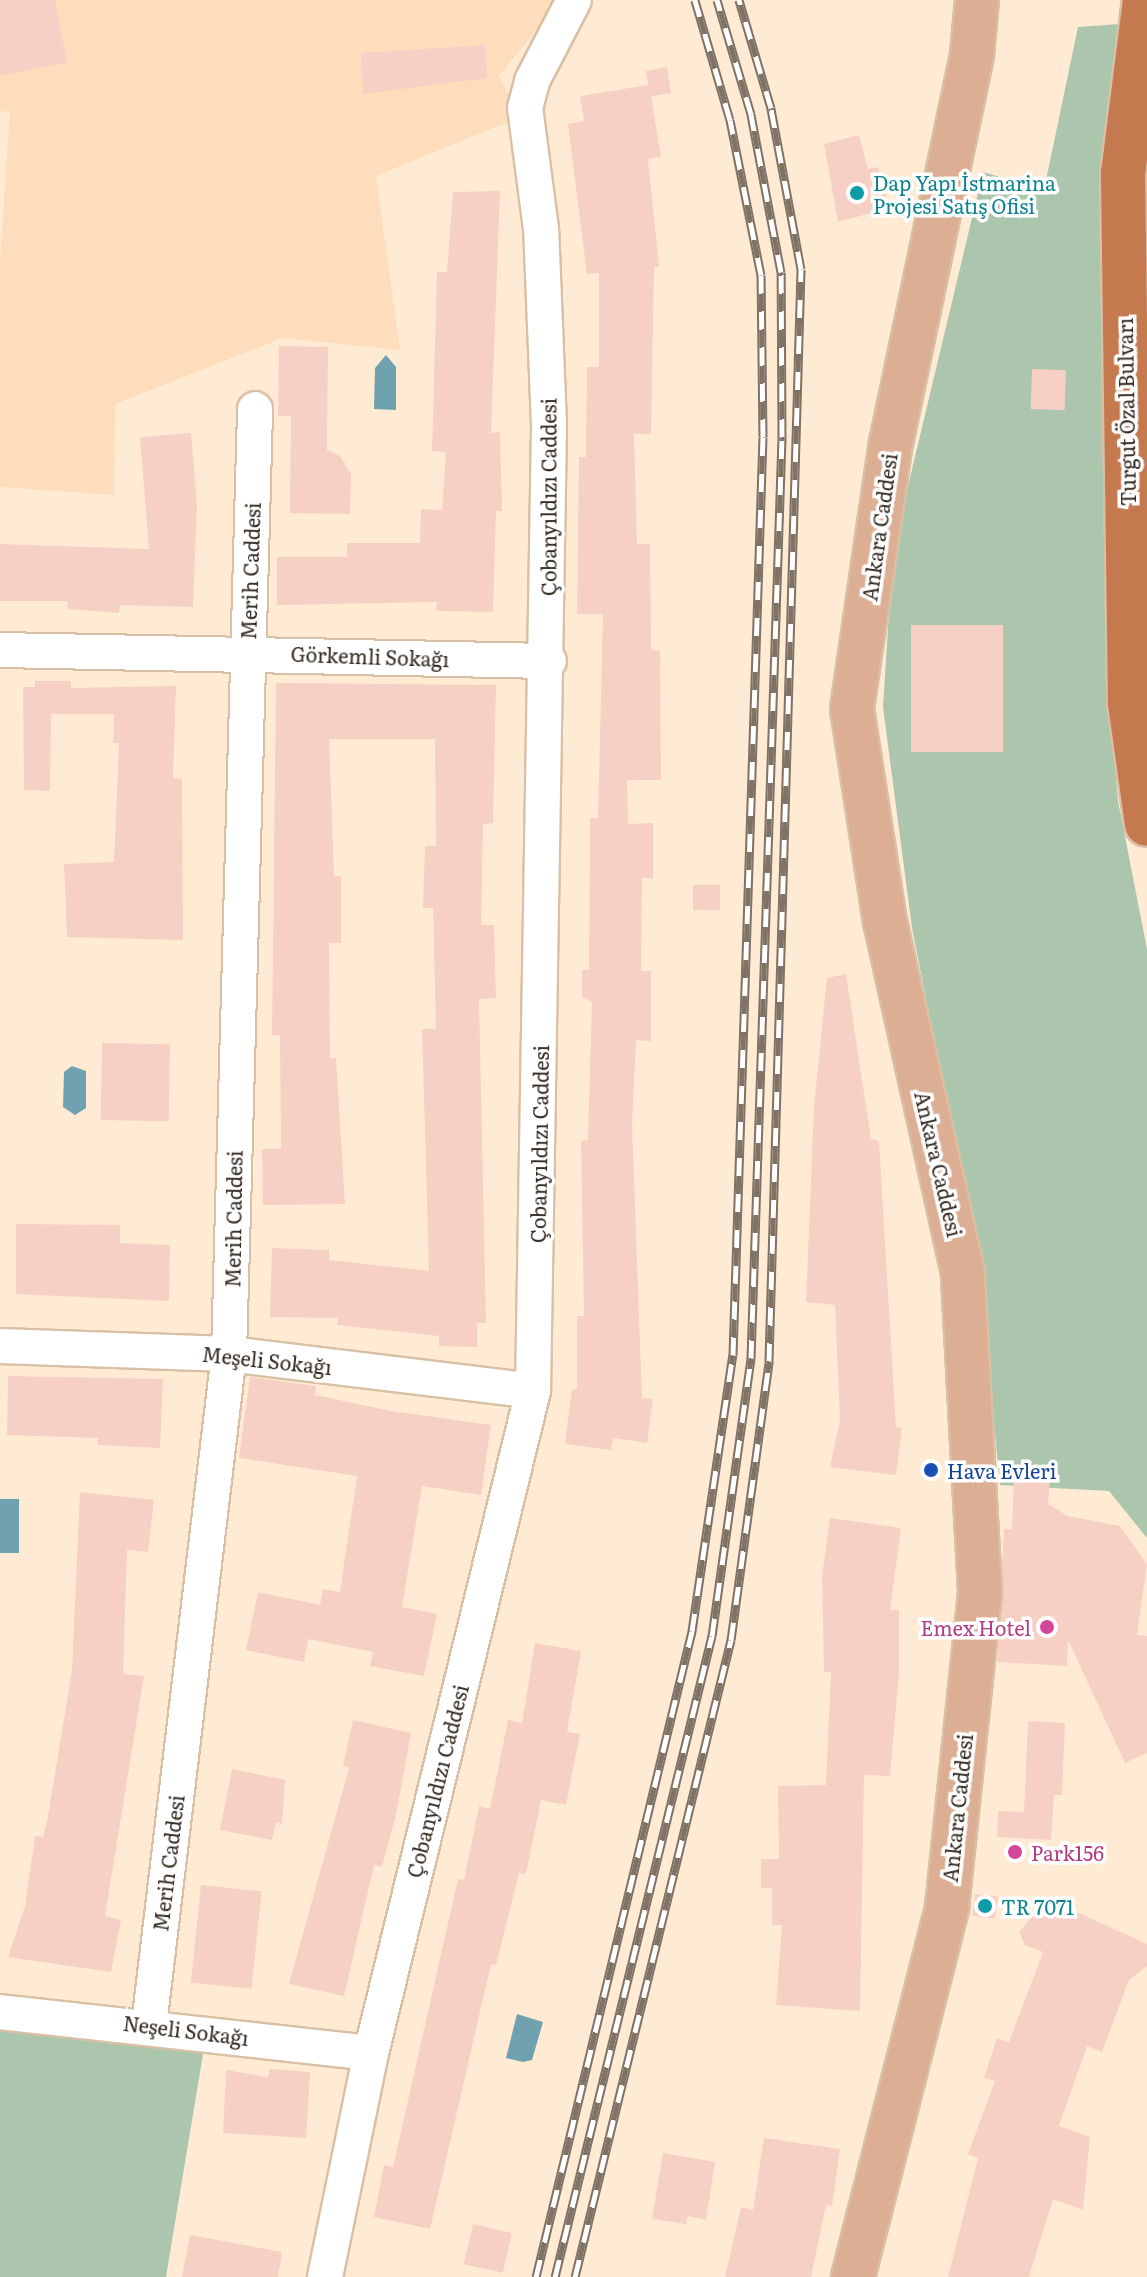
<!DOCTYPE html>
<html>
<head>
<meta charset="utf-8">
<style>
  body { margin:0 }
  #map { position:relative; width:1147px; height:2277px; overflow:hidden; background:#ffead4; font-family:Literata,serif }
  div>[style] { position:absolute }
  .built>* { inset:0; background:#fdddbc }
  .green>* { inset:0; background:#abc6ad }
  .water>* { inset:0; background:#6fa1ae; transform-origin:0 0 }
  .building>* { inset:0; background:#f7d0c5; transform-origin:0 0 }
  .roads { filter:drop-shadow(2px 0 #d9c0a5) drop-shadow(-2px 0 #d9c0a5) drop-shadow(0 2px #d9c0a5) drop-shadow(0 -2px #d9c0a5) }
  .minor>* { height:34px; margin:-17px; padding:0 17px; transform-origin:17px; border-radius:17px; background:#fff }
  .major>* { height:42px; margin:-21px; padding:0 21px; transform-origin:21px; border-radius:21px; background:#dcaf95 }
  .highway>* { height:44px; margin:-22px; padding:0 22px; transform-origin:22px; border-radius:22px; background:#c5794e }
  .rail>* { height:9px; margin-top:-4.5px; transform-origin:0; background:repeating-linear-gradient(90deg,#fff 0 18px,#807264 0 36px); box-sizing:border-box; border-block:2px solid #807264 }
  .dots>* { width:22px; height:22px; translate:-50% -50%; box-sizing:border-box; border:4px solid #fff; border-radius:50% }
  span { translate:-50% -50%; white-space:nowrap; text-align:center; line-height:1.15; -webkit-text-stroke:7px #fff; paint-order:stroke }
  .culture-label { font-size:20px; color:#0d838f }
  .left { translate:0 -50%; text-align:left }
  .street-label { font-size:20px; color:#32281e }
  .transit-label { font-size:20px; color:#164399 }
  .hotel-label { font-size:20px; color:#b23c85 }
  .right { translate:-100% -50%; text-align:right }
</style>
</head>
<body>
<div id="map">
  <div class="built">
    <div style="clip-path:polygon(0 0,554px 0,551px 12px,499px 76px,520px 117px,376px 176px,400px 350px,283px 338px,115px 404px,114px 495px,0 487px,0 261px,10px 112px,0 111px)"></div>
  </div>
  <div class="green">
    <div style="clip-path:polygon(1134px 23px,1108px 680px,1118px 801px,1147px 949px,1147px 1538px,1109px 1491px,1000px 1485px,978px 1261px,912px 928px,883px 707px,893px 549px,983px 172px,1044px 190px,1078px 27px)"></div>
    <div style="clip-path:polygon(0 2029px,204px 2048px,166px 2277px,0 2277px)"></div>
  </div>
  <div class="water">
    <div style="clip-path:polygon(386px 355px,396px 367px,396px 410px,374px 409px,375px 368px)"></div>
    <div style="clip-path:polygon(72px 1066px,86px 1071px,86px 1108px,75px 1115px,63px 1107px,64px 1072px)"></div>
    <div style="left:0;top:1499px;width:19px;height:54px"></div>
    <div style="clip-path:polygon(517px 2014px,543px 2022px,532px 2060px,523px 2062px,506px 2058px)"></div>
  </div>
  <div class="building">
    <div style="clip-path:polygon(0 0,55px 0,67px 62px,0 76px)"></div>
    <div style="clip-path:polygon(485px 45px,487px 78px,363px 94px,361px 53px)"></div>
    <div style="clip-path:polygon(667px 67px,671px 93px,651px 96px,661px 157px,648px 159px,659px 266px,654px 267px,651px 434px,634px 434px,637px 544px,650px 544px,651px 650px,660px 651px,661px 780px,627px 780px,628px 824px,653px 823px,653px 878px,642px 878px,641px 971px,651px 971px,651px 1041px,636px 1040px,632px 1123px,642px 1398px,653px 1399px,647px 1443px,613px 1438px,611px 1450px,565px 1444px,572px 1389px,577px 1389px,577px 1316px,584px 1316px,581px 1141px,588px 1140px,592px 1002px,582px 997px,582px 970px,589px 970px,590px 818px,598px 818px,603px 614px,577px 614px,579px 457px,586px 457px,587px 367px,599px 367px,599px 273px,587px 274px,568px 124px,584px 121px,580px 96px,648px 85px,646px 71px)"></div>
    <div style="clip-path:polygon(859px 135px,868px 169px,878px 167px,889px 208px,838px 222px,824px 144px)"></div>
    <div style="clip-path:polygon(500px 191px,491px 433px,500px 432px,502px 511px,496px 511px,493px 612px,436px 611px,437px 602px,277px 605px,277px 557px,347px 557px,347px 543px,420px 543px,421px 509px,442px 510px,446px 452px,432px 451px,437px 272px,447px 272px,453px 192px)"></div>
    <div style="clip-path:polygon(279px 346px,328px 347px,327px 450px,340px 456px,351px 474px,350px 514px,290px 513px,291px 416px,278px 416px)"></div>
    <div style="left:1032px;top:369px;width:34px;height:40px;rotate:2deg"></div>
    <div style="clip-path:polygon(191px 433px,197px 505px,193px 607px,120px 605px,119px 613px,67px 609px,68px 601px,0 601px,0 544px,149px 549px,140px 437px)"></div>
    <div style="left:1003px;top:625px;width:127px;height:92px;rotate:90deg"></div>
    <div style="clip-path:polygon(35px 681px,71px 681px,71px 688px,176px 686px,173px 778px,182px 779px,183px 940px,67px 937px,64px 864px,114px 862px,119px 743px,113px 743px,114px 714px,51px 714px,50px 791px,24px 790px,23px 687px,35px 687px)"></div>
    <div style="clip-path:polygon(276px 683px,496px 685px,493px 823px,483px 824px,481px 925px,494px 925px,496px 998px,479px 999px,486px 1323px,477px 1323px,477px 1347px,439px 1346px,439px 1336px,337px 1325px,338px 1318px,270px 1317px,272px 1248px,329px 1250px,329px 1260px,429px 1271px,422px 1029px,436px 1029px,433px 908px,423px 908px,425px 846px,436px 846px,435px 739px,329px 739px,334px 876px,341px 876px,341px 943px,329px 943px,330px 1058px,336px 1058px,345px 1204px,263px 1205px,262px 1149px,281px 1149px,280px 1035px,272px 1035px)"></div>
    <div style="left:693px;top:885px;width:27px;height:25px"></div>
    <div style="clip-path:polygon(846px 974px,871px 1139px,879px 1141px,896px 1427px,902px 1428px,896px 1475px,830px 1467px,840px 1420px,835px 1305px,806px 1302px,814px 1107px,827px 978px)"></div>
    <div style="left:102px;top:1043px;width:68px;height:77px;rotate:1deg"></div>
    <div style="clip-path:polygon(16px 1224px,120px 1225px,120px 1243px,170px 1245px,169px 1301px,16px 1294px)"></div>
    <div style="clip-path:polygon(8px 1376px,163px 1379px,160px 1448px,98px 1445px,98px 1438px,7px 1435px)"></div>
    <div style="clip-path:polygon(250px 1377px,316px 1386px,315px 1395px,391px 1411px,491px 1425px,481px 1495px,422px 1486px,402px 1607px,437px 1614px,424px 1676px,370px 1666px,373px 1652px,308px 1639px,304px 1662px,246px 1650px,258px 1592px,320px 1605px,323px 1589px,340px 1592px,357px 1476px,239px 1458px)"></div>
    <div style="clip-path:polygon(1014px 1474px,1050px 1477px,1048px 1504px,1068px 1516px,1120px 1526px,1147px 1564px,1137px 1635px,1147px 1636px,1147px 1753px,1125px 1763px,1068px 1640px,1067px 1666px,997px 1662px,1004px 1529px,1012px 1529px)"></div>
    <div style="clip-path:polygon(80px 1492px,154px 1500px,148px 1552px,127px 1550px,123px 1674px,144px 1676px,105px 1916px,121px 1920px,111px 1972px,8px 1957px,25px 1906px,35px 1836px,43px 1837px,47px 1822px,72px 1670px)"></div>
    <div style="clip-path:polygon(830px 1518px,901px 1528px,890px 1610px,899px 1610px,899px 1673px,890px 1776px,864px 1775px,860px 2011px,776px 2005px,782px 1925px,772px 1925px,772px 1888px,761px 1888px,761px 1859px,779px 1859px,778px 1786px,826px 1785px,831px 1672px,824px 1672px,822px 1576px)"></div>
    <div style="clip-path:polygon(535px 1643px,581px 1651px,567px 1732px,580px 1734px,566px 1805px,541px 1800px,526px 1874px,519px 1873px,496px 1965px,491px 1964px,430px 2229px,374px 2217px,384px 2165px,393px 2167px,458px 1879px,464px 1880px,479px 1806px,490px 1809px,508px 1720px,522px 1723px)"></div>
    <div style="clip-path:polygon(353px 1720px,411px 1733px,396px 1815px,382px 1867px,374px 1865px,344px 1996px,289px 1984px,349px 1768px,343px 1766px)"></div>
    <div style="clip-path:polygon(1028px 1721px,1065px 1723px,1062px 1795px,1054px 1795px,1051px 1840px,997px 1837px,998px 1811px,1024px 1812px)"></div>
    <div style="clip-path:polygon(232px 1769px,285px 1780px,282px 1824px,276px 1822px,272px 1840px,220px 1830px)"></div>
    <div style="left:201px;top:1885px;width:61px;height:98px;rotate:6deg"></div>
    <div style="left:975px;top:1894px;width:23px;height:22px;rotate:7deg"></div>
    <div style="clip-path:polygon(1048px 1899px,1147px 1944px,1147px 1966px,1129px 1980px,1102px 2052px,1087px 2046px,1059px 2126px,1090px 2137px,1083px 2210px,1053px 2199px,1029px 2277px,948px 2277px,978px 2158px,968px 2154px,995px 2081px,984px 2078px,997px 2038px,1009px 2042px,1043px 1952px,1025px 1945px,1019px 1932px)"></div>
    <div style="clip-path:polygon(270px 2069px,310px 2072px,306px 2138px,223px 2133px,226px 2070px,268px 2077px)"></div>
    <div style="clip-path:polygon(764px 2138px,840px 2149px,832px 2206px,826px 2205px,811px 2277px,725px 2277px,741px 2207px,753px 2210px)"></div>
    <div style="clip-path:polygon(663px 2153px,715px 2162px,706px 2220px,688px 2216px,686px 2224px,652px 2219px)"></div>
    <div style="left:473px;top:2224px;width:40px;height:41px;rotate:13deg"></div>
    <div style="clip-path:polygon(190px 2235px,282px 2252px,278px 2277px,182px 2277px)"></div>
  </div>
  <div class="roads">
    <div class="minor">
      <div style="left:0;top:650px;width:549px;rotate:1.15deg"></div>
      <div style="left:0;top:1346px;width:229px;rotate:2deg"></div>
      <div style="left:229px;top:1354px;width:306px;rotate:6.9deg"></div>
      <div style="left:0;top:2012px;width:373px;rotate:6.3deg"></div>
      <div style="left:149px;top:2025px;width:676px;rotate:-83.2deg"></div>
      <div style="left:229px;top:1354px;width:945px;rotate:-88.42deg"></div>
      <div style="left:325px;top:2277px;width:229px;rotate:-78.4deg"></div>
      <div style="left:371px;top:2053px;width:682px;rotate:-76.25deg"></div>
      <div style="left:533px;top:1391px;width:966px;rotate:-89.05deg"></div>
      <div style="left:549px;top:425px;width:196px;rotate:-92.3deg"></div>
      <div style="left:541px;top:229px;width:122px;rotate:-97.5deg"></div>
      <div style="left:525px;top:108px;width:28px;rotate:-75deg"></div>
      <div style="left:532px;top:81px;width:91px;rotate:-62.6deg"></div>
    </div>
    <div class="major">
      <div style="left:853px;top:2277px;width:382px;rotate:-75.7deg"></div>
      <div style="left:947px;top:1907px;width:318px;rotate:-84deg"></div>
      <div style="left:980px;top:1591px;width:318px;rotate:-93.1deg"></div>
      <div style="left:963px;top:1273px;width:360px;rotate:-102.5deg"></div>
      <div style="left:885px;top:922px;width:216px;rotate:-98.8deg"></div>
      <div style="left:852px;top:709px;width:269px;rotate:-81.7deg"></div>
      <div style="left:891px;top:443px;width:397px;rotate:-78.2deg"></div>
      <div style="left:972px;top:54px;width:54px;rotate:-84.7deg"></div>
    </div>
    <div class="highway">
      <div style="left:1145px;top:0;width:175px;rotate:97.2deg"></div>
      <div style="left:1123px;top:174px;width:529px;rotate:89.24deg"></div>
      <div style="left:1130px;top:703px;width:122px;rotate:82deg"></div>
    </div>
  </div>
  <div class="rail">
    <div style="left:536px;top:2277px;width:665px;rotate:-76.42deg"></div>
    <div style="left:692px;top:1631px;width:279px;rotate:-81.6deg"></div>
    <div style="left:733px;top:1355px;width:918px;rotate:-88.13deg"></div>
    <div style="left:763px;top:437px;width:162px;rotate:-90.7deg"></div>
    <div style="left:761px;top:275px;width:158px;rotate:-101.3deg"></div>
    <div style="left:730px;top:120px;width:125px;rotate:-106.3deg"></div>
    <div style="left:555px;top:2277px;width:660px;rotate:-76.24deg"></div>
    <div style="left:712px;top:1636px;width:281px;rotate:-82deg"></div>
    <div style="left:751px;top:1358px;width:922px;rotate:-88.07deg"></div>
    <div style="left:782px;top:437px;width:165px;rotate:-90.3deg"></div>
    <div style="left:781px;top:272px;width:161px;rotate:-100.8deg"></div>
    <div style="left:751px;top:114px;width:119px;rotate:-106.6deg"></div>
    <div style="left:575px;top:2277px;width:656px;rotate:-76.24deg"></div>
    <div style="left:731px;top:1640px;width:282px;rotate:-82.2deg"></div>
    <div style="left:769px;top:1361px;width:1092px;rotate:-88.32deg"></div>
    <div style="left:801px;top:269px;width:164px;rotate:-100.6deg"></div>
    <div style="left:771px;top:108px;width:113px;rotate:-106.5deg"></div>
  </div>
  <div class="dots">
    <div style="left:857px;top:193px;background:#0f9aa8"></div>
    <div style="left:931px;top:1470px;background:#1a4fb4"></div>
    <div style="left:1047px;top:1627px;background:#d1479c"></div>
    <div style="left:1015px;top:1852px;background:#d1479c"></div>
    <div style="left:985px;top:1906px;background:#0f9aa8"></div>
  </div>
  <div class="culture-label">
    <span class="left" style="left:873px;top:194px">Dap Yapı İstmarina<br>Projesi Satış Ofisi</span>
    <span class="left" style="left:1001px;top:1906px">TR 7071</span>
  </div>
  <div class="street-label">
    <span style="left:1126px;top:412px;rotate:-91deg">Turgut Özal Bulvarı</span>
    <span style="left:548px;top:497px;rotate:-90deg">Çobanyıldızı Caddesi</span>
    <span style="left:879px;top:527px;rotate:-82deg">Ankara Caddesi</span>
    <span style="left:250px;top:571px;rotate:-88deg">Merih Caddesi</span>
    <span style="left:370px;top:656px;rotate:2deg">Görkemli Sokağı</span>
    <span style="left:539px;top:1144px;rotate:-89deg">Çobanyıldızı Caddesi</span>
    <span style="left:939px;top:1164px;rotate:77deg">Ankara Caddesi</span>
    <span style="left:233px;top:1219px;rotate:-89deg">Merih Caddesi</span>
    <span style="left:267px;top:1360px;rotate:6deg">Meşeli Sokağı</span>
    <span style="left:437px;top:1781px;rotate:-76deg">Çobanyıldızı Caddesi</span>
    <span style="left:957px;top:1808px;rotate:-84deg">Ankara Caddesi</span>
    <span style="left:168px;top:1863px;rotate:-83deg">Merih Caddesi</span>
    <span style="left:186px;top:2030px;rotate:7deg">Neşeli Sokağı</span>
  </div>
  <div class="transit-label">
    <span class="left" style="left:947px;top:1470px">Hava Evleri</span>
  </div>
  <div class="hotel-label">
    <span class="right" style="left:1031px;top:1627px">Emex Hotel</span>
    <span class="left" style="left:1031px;top:1852px">Park156</span>
  </div>
</div>
</body>
</html>
